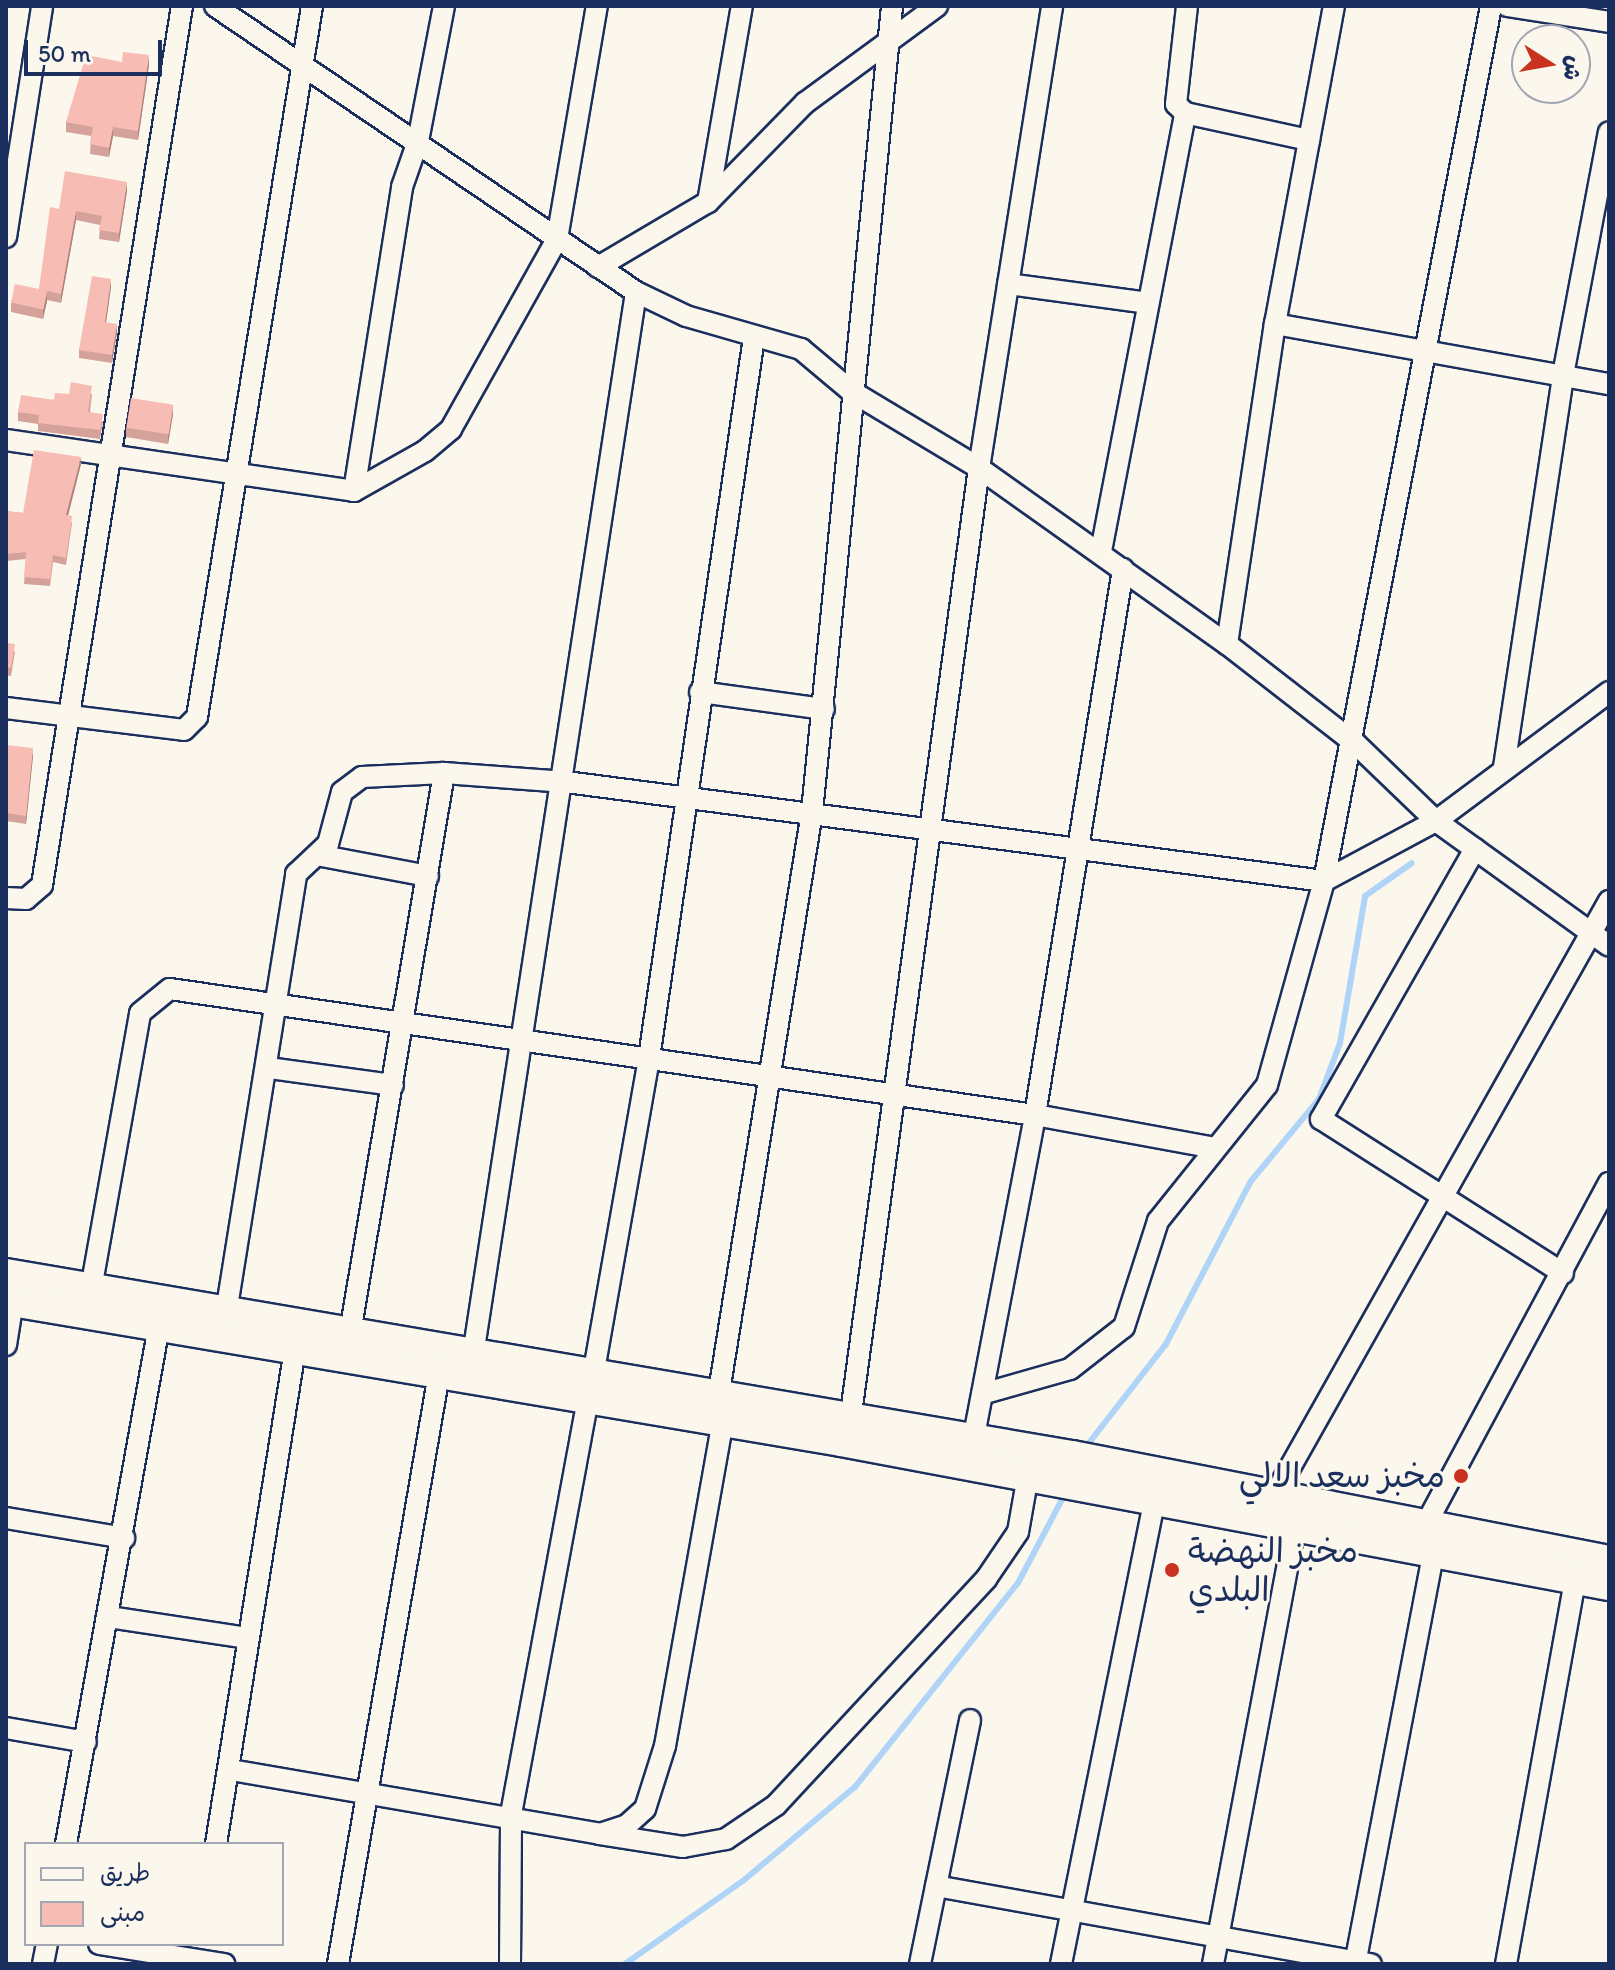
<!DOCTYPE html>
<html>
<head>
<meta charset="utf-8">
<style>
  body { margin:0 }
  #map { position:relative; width:1615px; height:1970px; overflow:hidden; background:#fbf7ec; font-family:Itim,"Playpen Sans Arabic",sans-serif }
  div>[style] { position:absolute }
  .stream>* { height:6px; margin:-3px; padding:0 3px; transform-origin:3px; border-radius:3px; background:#afd4f8 }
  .roads { filter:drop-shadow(2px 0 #1b2f5e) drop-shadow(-2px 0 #1b2f5e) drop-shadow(0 2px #1b2f5e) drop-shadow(0 -2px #1b2f5e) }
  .street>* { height:20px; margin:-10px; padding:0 10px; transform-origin:10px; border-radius:10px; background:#fbf7ec }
  .secondary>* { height:30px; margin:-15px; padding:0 15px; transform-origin:15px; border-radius:15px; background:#fbf7ec }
  .wall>* { inset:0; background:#d4a29a }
  .shaded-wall>* { inset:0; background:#ad847d }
  .building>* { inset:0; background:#f7bcb3; transform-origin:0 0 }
  .dots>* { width:22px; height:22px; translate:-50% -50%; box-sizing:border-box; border:4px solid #fbf7ec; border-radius:50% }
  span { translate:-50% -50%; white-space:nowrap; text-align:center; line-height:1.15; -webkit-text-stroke:6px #fbf7ec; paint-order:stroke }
  .poi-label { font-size:34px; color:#1b2f5e }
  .right { translate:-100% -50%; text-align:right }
  .left { translate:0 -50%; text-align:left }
  .frame { position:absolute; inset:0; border:8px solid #1b2f5e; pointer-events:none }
  .legend { position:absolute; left:24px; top:1842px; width:260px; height:104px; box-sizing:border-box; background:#fbf7ec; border:2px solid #a1a7b3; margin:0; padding:10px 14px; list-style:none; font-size:24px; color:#1b2f5e }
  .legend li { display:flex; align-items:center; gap:16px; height:40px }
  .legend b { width:40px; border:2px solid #a1a7b3 }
  .north { position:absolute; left:1511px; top:24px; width:80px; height:80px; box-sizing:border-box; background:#fbf7ec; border:2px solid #a1a7b3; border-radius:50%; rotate:101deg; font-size:22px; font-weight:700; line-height:32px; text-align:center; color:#1b2f5e }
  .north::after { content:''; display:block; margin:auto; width:28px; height:36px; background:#c8321e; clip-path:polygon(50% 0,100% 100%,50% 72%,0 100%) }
  .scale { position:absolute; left:24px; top:40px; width:138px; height:36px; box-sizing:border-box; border:4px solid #1b2f5e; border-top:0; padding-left:10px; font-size:24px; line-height:28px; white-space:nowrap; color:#1b2f5e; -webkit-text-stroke:6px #fbf7ec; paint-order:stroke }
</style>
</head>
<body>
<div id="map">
  <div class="stream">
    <div style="left:1085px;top:1448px;width:132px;rotate:-52.1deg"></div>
    <div style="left:1166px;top:1344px;width:184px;rotate:-62.5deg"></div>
    <div style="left:1251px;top:1181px;width:107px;rotate:-50.3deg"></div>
    <div style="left:1319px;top:1099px;width:60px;rotate:-69.4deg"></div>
    <div style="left:1340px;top:1043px;width:149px;rotate:-80.3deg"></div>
    <div style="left:1365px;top:896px;width:57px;rotate:-35.1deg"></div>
    <div style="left:625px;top:1964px;width:146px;rotate:-35.2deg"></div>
    <div style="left:744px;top:1880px;width:145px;rotate:-40deg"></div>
    <div style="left:855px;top:1787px;width:261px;rotate:-51.4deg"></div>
    <div style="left:1018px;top:1583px;width:103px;rotate:-62.2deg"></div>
  </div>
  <div class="roads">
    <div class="street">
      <div style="left:215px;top:6px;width:509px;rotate:34.19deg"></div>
      <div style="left:636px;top:292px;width:55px;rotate:25.6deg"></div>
      <div style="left:686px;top:316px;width:120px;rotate:16deg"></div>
      <div style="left:801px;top:349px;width:65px;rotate:40deg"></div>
      <div style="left:851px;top:391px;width:149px;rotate:31deg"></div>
      <div style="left:979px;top:468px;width:304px;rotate:35.4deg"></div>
      <div style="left:1227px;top:644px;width:163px;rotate:37.8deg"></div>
      <div style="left:1356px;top:744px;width:111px;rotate:43.9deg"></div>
      <div style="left:1436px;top:821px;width:213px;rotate:35.8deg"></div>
      <div style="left:1187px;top:6px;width:99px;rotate:96.4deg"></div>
      <div style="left:1176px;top:104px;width:13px;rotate:45deg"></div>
      <div style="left:1185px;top:113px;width:127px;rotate:12.3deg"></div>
      <div style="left:1507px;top:6px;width:103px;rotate:8.9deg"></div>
      <div style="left:708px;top:202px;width:199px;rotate:-80.2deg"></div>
      <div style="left:6px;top:237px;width:234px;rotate:-81.1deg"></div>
      <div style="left:598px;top:267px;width:128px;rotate:-30.6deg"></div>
      <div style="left:708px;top:202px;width:139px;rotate:-45.6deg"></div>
      <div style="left:805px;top:103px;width:164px;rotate:-36.3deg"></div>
      <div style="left:1008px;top:284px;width:141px;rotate:7.7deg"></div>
      <div style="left:1275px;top:324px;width:339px;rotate:10.2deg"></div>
      <div style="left:6px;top:440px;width:352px;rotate:8.3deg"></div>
      <div style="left:354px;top:491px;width:81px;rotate:-29.4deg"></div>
      <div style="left:425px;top:451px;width:34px;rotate:-40deg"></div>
      <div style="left:451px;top:429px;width:218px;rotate:-60.8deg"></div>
      <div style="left:557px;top:239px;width:236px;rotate:-80.3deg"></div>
      <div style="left:354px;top:491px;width:308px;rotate:-81deg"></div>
      <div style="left:402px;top:187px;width:49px;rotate:-70.8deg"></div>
      <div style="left:418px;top:141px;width:137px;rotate:-79.1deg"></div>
      <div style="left:1101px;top:551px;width:446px;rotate:-79.1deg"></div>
      <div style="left:1227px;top:644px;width:324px;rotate:-81.5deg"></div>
      <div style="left:1275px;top:324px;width:323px;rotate:-79.5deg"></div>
      <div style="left:700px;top:692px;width:125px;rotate:7.8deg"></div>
      <div style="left:6px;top:708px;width:179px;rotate:7deg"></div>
      <div style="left:184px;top:730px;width:18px;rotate:-45deg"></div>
      <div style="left:197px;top:717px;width:720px;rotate:-80.81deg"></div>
      <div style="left:1504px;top:767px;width:396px;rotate:-81.4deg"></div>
      <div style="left:1563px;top:375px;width:247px;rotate:-79.3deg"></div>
      <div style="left:1475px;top:849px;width:311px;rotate:119.7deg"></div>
      <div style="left:1321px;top:1119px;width:287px;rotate:32.5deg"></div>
      <div style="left:317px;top:855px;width:113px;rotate:10.7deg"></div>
      <div style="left:6px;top:898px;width:20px;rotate:3deg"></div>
      <div style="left:26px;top:899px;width:21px;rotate:-41deg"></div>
      <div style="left:42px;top:885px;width:890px;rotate:-80.95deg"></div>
      <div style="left:269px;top:1068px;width:125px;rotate:7.8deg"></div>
      <div style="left:91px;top:1289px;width:280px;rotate:-79.9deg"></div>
      <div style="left:140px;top:1013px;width:38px;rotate:-39deg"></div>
      <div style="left:170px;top:989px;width:874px;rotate:8.29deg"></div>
      <div style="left:1035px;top:1115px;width:182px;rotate:10.4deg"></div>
      <div style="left:226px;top:1313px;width:445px;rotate:-80.9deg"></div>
      <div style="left:296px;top:874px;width:44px;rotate:-43.2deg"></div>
      <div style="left:328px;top:844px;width:54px;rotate:-74.9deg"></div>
      <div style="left:342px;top:792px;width:25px;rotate:-37deg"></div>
      <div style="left:362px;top:777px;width:82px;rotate:-2.8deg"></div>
      <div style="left:444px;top:773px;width:122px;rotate:4.2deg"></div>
      <div style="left:566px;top:782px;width:764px;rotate:7.44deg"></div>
      <div style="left:1324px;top:881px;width:891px;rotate:-79.19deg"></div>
      <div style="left:350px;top:1333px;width:568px;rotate:-80.47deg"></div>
      <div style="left:6px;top:1345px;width:45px;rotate:-81deg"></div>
      <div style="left:473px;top:1355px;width:1075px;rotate:-81.28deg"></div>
      <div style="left:593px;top:1376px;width:323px;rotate:-80deg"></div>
      <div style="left:649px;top:1058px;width:729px;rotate:-81.71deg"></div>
      <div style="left:982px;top:1394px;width:91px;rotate:-15.9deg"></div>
      <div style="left:1070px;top:1369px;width:68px;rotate:-37.9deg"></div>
      <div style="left:1124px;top:1327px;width:111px;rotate:-72.2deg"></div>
      <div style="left:1158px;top:1221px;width:174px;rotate:-51.3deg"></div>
      <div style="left:1267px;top:1085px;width:212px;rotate:-74.4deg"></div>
      <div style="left:1324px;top:881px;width:127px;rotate:-28.2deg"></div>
      <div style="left:1436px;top:821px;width:216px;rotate:-36.7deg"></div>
      <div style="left:718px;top:1398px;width:593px;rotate:-80.89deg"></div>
      <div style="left:812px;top:812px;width:810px;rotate:-84.33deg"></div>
      <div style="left:850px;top:1421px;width:962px;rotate:-82.29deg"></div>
      <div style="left:979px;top:468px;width:468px;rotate:-81deg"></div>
      <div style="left:973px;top:1441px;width:332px;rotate:-79.2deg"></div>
      <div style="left:1035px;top:1115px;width:553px;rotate:-80.84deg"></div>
      <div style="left:1274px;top:1496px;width:683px;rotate:-60.62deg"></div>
      <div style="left:6px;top:1518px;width:120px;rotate:9.6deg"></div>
      <div style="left:1426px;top:1524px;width:387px;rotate:-61.8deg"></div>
      <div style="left:109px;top:1617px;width:141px;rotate:8.6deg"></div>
      <div style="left:6px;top:1728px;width:81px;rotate:9.9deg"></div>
      <div style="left:231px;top:1770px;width:375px;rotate:9.8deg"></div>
      <div style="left:600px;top:1834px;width:28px;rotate:-18deg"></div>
      <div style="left:627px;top:1825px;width:24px;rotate:-42deg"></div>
      <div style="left:645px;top:1809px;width:66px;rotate:-72.4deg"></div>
      <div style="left:665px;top:1746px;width:330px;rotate:-79.9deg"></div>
      <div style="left:600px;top:1834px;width:84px;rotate:8.9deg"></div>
      <div style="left:683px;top:1847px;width:44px;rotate:-10.5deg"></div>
      <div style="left:726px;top:1839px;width:60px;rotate:-34.2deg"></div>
      <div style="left:776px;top:1805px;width:309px;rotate:-47.1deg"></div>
      <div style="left:986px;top:1579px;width:57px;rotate:-55.8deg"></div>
      <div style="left:1018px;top:1532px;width:58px;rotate:-80deg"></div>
      <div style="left:66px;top:1844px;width:526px;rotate:-79.82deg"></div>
      <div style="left:216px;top:1844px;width:501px;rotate:-80.93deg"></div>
      <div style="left:936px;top:1886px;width:442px;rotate:10.2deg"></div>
      <div style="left:99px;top:1944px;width:127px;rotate:9.1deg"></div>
      <div style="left:43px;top:1964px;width:20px;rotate:-79deg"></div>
      <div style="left:338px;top:1964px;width:599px;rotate:-80.29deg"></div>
      <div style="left:510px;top:1964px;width:150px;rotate:-89.6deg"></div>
      <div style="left:511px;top:1814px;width:423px;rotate:-79.5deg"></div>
      <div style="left:920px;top:1964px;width:249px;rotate:-78.4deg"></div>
      <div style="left:1061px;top:1964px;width:475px;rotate:-78.6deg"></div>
      <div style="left:1213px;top:1964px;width:447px;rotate:-79.4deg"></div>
      <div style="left:1355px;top:1964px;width:420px;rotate:-79.2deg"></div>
      <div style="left:1506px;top:1964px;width:391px;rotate:-79.8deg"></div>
    </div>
    <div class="secondary">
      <div style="left:6px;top:1274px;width:1081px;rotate:9.69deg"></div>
      <div style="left:1072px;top:1456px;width:547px;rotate:11.06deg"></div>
      <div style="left:6px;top:1300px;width:847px;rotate:9.58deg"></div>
      <div style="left:841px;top:1441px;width:781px;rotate:10.62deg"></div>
    </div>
  </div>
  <div class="wall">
    <div style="clip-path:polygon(122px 62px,149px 65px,138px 140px,113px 136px,109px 157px,90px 154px,91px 136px,66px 132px,66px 122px)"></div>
    <div style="clip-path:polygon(127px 191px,119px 242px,99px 239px,100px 225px,76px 220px,61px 303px,47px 300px,43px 319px,11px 312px,11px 303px,39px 289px,59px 209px)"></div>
    <div style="clip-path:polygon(111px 287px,106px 322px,117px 332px,112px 363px,79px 358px,79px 350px)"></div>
    <div style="clip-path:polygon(69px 394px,92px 394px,90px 412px,103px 422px,100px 439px,38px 431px,38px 424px,18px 421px,18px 412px)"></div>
    <div style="clip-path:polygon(173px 414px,168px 444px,126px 437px,126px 428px)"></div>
    <div style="clip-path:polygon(81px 464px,68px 516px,72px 523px,66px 565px,53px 562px,50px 586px,24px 584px,26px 559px,6px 561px,6px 511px,23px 513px)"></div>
    <div style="clip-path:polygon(6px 643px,15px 652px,11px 676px,6px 675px)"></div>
    <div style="clip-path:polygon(6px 745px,33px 756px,26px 824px,6px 821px)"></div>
  </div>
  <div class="shaded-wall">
    <div style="clip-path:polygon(149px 55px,149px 65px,138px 140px,138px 131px)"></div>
    <div style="clip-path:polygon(113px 127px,113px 136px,109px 157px,109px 148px)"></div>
    <div style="clip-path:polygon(127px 182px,127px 191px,119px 242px,119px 233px)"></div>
    <div style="clip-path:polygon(76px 211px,76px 220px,61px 303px,61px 294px)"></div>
    <div style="clip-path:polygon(111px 279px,111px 287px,105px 330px,105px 322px)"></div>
    <div style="clip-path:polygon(47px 291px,47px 301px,43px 319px,43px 310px)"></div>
    <div style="clip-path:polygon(117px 324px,117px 332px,112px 363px,112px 355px)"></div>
    <div style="clip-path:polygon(173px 405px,173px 414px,168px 444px,168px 435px)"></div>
    <div style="clip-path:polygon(81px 457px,81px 464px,66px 523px,66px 515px)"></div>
    <div style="clip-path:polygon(33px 748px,33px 756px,26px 824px,26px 816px)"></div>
  </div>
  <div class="building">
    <div style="clip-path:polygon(123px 52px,149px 55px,138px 131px,113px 127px,109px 148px,90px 144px,93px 127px,66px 122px,86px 55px,122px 62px)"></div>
    <div style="clip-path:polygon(65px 171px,127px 182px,119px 233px,99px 230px,102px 216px,76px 211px,61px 294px,39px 289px,50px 207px,59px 209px)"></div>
    <div style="clip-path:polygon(92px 276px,111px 279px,105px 322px,117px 324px,112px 355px,79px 350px)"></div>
    <div style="left:15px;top:284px;width:33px;height:19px;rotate:12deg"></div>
    <div style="clip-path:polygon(71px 382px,92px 386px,88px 412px,103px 414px,100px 430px,38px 423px,39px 415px,18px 412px,21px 395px,54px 400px,55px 393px,69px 394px)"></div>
    <div style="left:131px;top:398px;width:43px;height:30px;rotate:9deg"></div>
    <div style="clip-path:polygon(34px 450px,81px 457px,66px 515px,72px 516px,66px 558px,53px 555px,50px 579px,24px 577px,26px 552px,6px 554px,6px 511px,23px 513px)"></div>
    <div style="clip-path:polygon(6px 643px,15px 644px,11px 668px,6px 667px)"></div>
    <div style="clip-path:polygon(6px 745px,33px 748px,26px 816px,6px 813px)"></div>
  </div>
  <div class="dots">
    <div style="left:1461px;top:1476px;background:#c8321e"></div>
    <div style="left:1172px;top:1570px;background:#c8321e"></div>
  </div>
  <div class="poi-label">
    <span class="right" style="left:1445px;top:1476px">مخبز سعد الالي</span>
    <span class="left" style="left:1188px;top:1570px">مخبز النهضة<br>البلدي</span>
  </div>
  <div class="frame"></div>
  <ul class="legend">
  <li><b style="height:10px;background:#fbf7ec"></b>طريق</li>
  <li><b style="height:22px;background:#f7bcb3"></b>مبنى</li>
  </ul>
  <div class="north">ش</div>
  <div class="scale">50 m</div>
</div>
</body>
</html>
